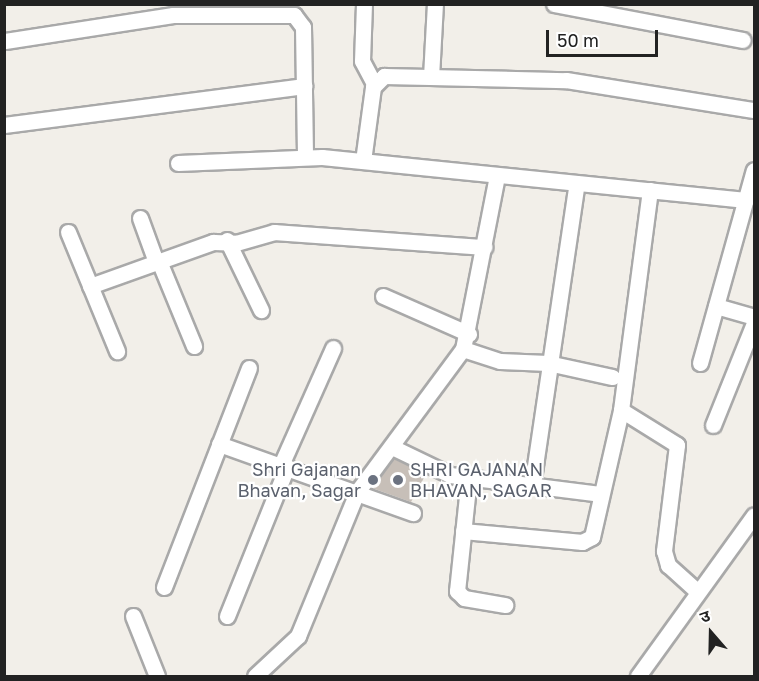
<!DOCTYPE html>
<html>
<head>
<meta charset="utf-8">
<style>
  body { margin:0 }
  #map { position:relative; width:759px; height:681px; overflow:hidden; background:#f2efe9; font-family:"Golos Text","Noto Sans Devanagari",sans-serif }
  div>[style] { position:absolute }
  .building>* { inset:0; background:#c7bfb8 }
  .roads { filter:drop-shadow(2px 0 #a9a9a9) drop-shadow(-2px 0 #a9a9a9) drop-shadow(0 2px #a9a9a9) drop-shadow(0 -2px #a9a9a9) }
  .minor>* { height:15px; margin:-7.5px; padding:0 7.5px; transform-origin:7.5px; border-radius:7.5px; background:#fff }
  .dots>* { width:16px; height:16px; translate:-50% -50%; box-sizing:border-box; border:3px solid #fff; border-radius:50% }
  span { translate:-50% -50%; white-space:nowrap; text-align:center; line-height:1.15; -webkit-text-stroke:4.5px #fff; paint-order:stroke }
  .worship-label { font-size:18px; color:#5b616d }
  .right { translate:-100% -50%; text-align:right }
  .left { translate:0 -50%; text-align:left }
  .frame { position:absolute; inset:0; border:6px solid #222; pointer-events:none }
  .north { position:absolute; left:681px; top:603px; width:60px; height:60px; -webkit-text-stroke:4px #fff; paint-order:stroke; rotate:340deg; font-size:16px; font-weight:700; line-height:24px; text-align:center; color:#222 }
  .north::after { content:''; display:block; margin:auto; width:21px; height:27px; background:#222; clip-path:polygon(50% 0,100% 100%,50% 72%,0 100%) }
  .scale { position:absolute; left:546px; top:30px; width:112px; height:27px; box-sizing:border-box; border:3px solid #222; border-top:0; padding-left:8px; font-size:18px; line-height:21px; white-space:nowrap; color:#222; -webkit-text-stroke:4px #fff; paint-order:stroke }
</style>
</head>
<body>
<div id="map">
  <div class="building">
    <div style="clip-path:polygon(394px 459px,426px 474px,411px 502px,372px 488px)"></div>
  </div>
  <div class="roads">
    <div class="minor">
      <div style="left:364px;top:4px;width:57px;rotate:92deg"></div>
      <div style="left:362px;top:61px;width:26px;rotate:62deg"></div>
      <div style="left:554px;top:4px;width:192px;rotate:10.8deg"></div>
      <div style="left:5px;top:41px;width:170px;rotate:-8.8deg"></div>
      <div style="left:173px;top:15px;width:121px"></div>
      <div style="left:294px;top:15px;width:15px;rotate:53deg"></div>
      <div style="left:303px;top:27px;width:129px;rotate:89.1deg"></div>
      <div style="left:431px;top:77px;width:73px;rotate:-86.9deg"></div>
      <div style="left:4px;top:125px;width:303px;rotate:-7.4deg"></div>
      <div style="left:363px;top:161px;width:75px;rotate:-82.3deg"></div>
      <div style="left:373px;top:87px;width:16px;rotate:-45deg"></div>
      <div style="left:384px;top:76px;width:182px;rotate:1.3deg"></div>
      <div style="left:566px;top:80px;width:190px;rotate:9.1deg"></div>
      <div style="left:178px;top:163px;width:144px;rotate:-2.4deg"></div>
      <div style="left:322px;top:157px;width:426px;rotate:5.8deg"></div>
      <div style="left:140px;top:218px;width:47px;rotate:70deg"></div>
      <div style="left:68px;top:232px;width:129px;rotate:67.6deg"></div>
      <div style="left:227px;top:240px;width:78px;rotate:64.1deg"></div>
      <div style="left:159px;top:261px;width:92px;rotate:67.6deg"></div>
      <div style="left:90px;top:286px;width:131px;rotate:-19.7deg"></div>
      <div style="left:213px;top:242px;width:23px;rotate:2deg"></div>
      <div style="left:236px;top:243px;width:40px;rotate:-16deg"></div>
      <div style="left:274px;top:232px;width:211px;rotate:4.1deg"></div>
      <div style="left:383px;top:296px;width:94px;rotate:23.8deg"></div>
      <div style="left:716px;top:306px;width:40px;rotate:16deg"></div>
      <div style="left:463px;top:349px;width:39px;rotate:18deg"></div>
      <div style="left:500px;top:361px;width:48px;rotate:2.4deg"></div>
      <div style="left:548px;top:363px;width:66px;rotate:12.3deg"></div>
      <div style="left:700px;top:363px;width:200px;rotate:-74.4deg"></div>
      <div style="left:621px;top:410px;width:66px;rotate:32deg"></div>
      <div style="left:677px;top:445px;width:107px;rotate:97deg"></div>
      <div style="left:664px;top:551px;width:15px;rotate:74deg"></div>
      <div style="left:668px;top:565px;width:39px;rotate:42deg"></div>
      <div style="left:713px;top:425px;width:110px;rotate:-68.1deg"></div>
      <div style="left:219px;top:444px;width:206px;rotate:19.6deg"></div>
      <div style="left:392px;top:447px;width:64px;rotate:25.8deg"></div>
      <div style="left:450px;top:475px;width:151px;rotate:7.2deg"></div>
      <div style="left:281px;top:465px;width:128px;rotate:-66deg"></div>
      <div style="left:469px;top:477px;width:115px;rotate:96deg"></div>
      <div style="left:457px;top:591px;width:10px;rotate:45deg"></div>
      <div style="left:464px;top:598px;width:42px;rotate:9.7deg"></div>
      <div style="left:532px;top:486px;width:306px;rotate:-81.6deg"></div>
      <div style="left:463px;top:531px;width:120px;rotate:5.3deg"></div>
      <div style="left:582px;top:542px;width:11px;rotate:-27deg"></div>
      <div style="left:592px;top:537px;width:130px;rotate:-77.1deg"></div>
      <div style="left:621px;top:410px;width:222px;rotate:-82.5deg"></div>
      <div style="left:164px;top:587px;width:235px;rotate:-68.8deg"></div>
      <div style="left:133px;top:616px;width:65px;rotate:68.2deg"></div>
      <div style="left:227px;top:616px;width:161px;rotate:-68.1deg"></div>
      <div style="left:255px;top:676px;width:59px;rotate:-42.9deg"></div>
      <div style="left:298px;top:636px;width:156px;rotate:-67.7deg"></div>
      <div style="left:357px;top:492px;width:178px;rotate:-53.5deg"></div>
      <div style="left:463px;top:349px;width:177px;rotate:-78.9deg"></div>
      <div style="left:638px;top:676px;width:198px;rotate:-54.2deg"></div>
    </div>
  </div>
  <div class="dots">
    <div style="left:373px;top:480px;background:#6b7280"></div>
    <div style="left:398px;top:480px;background:#6b7280"></div>
  </div>
  <div class="worship-label">
    <span class="right" style="left:361px;top:480px">Shri Gajanan<br>Bhavan, Sagar</span>
    <span class="left" style="left:410px;top:480px">SHRI GAJANAN<br>BHAVAN, SAGAR</span>
  </div>
  <div class="frame"></div>
  <div class="north">उ</div>
  <div class="scale">50 m</div>
</div>
</body>
</html>
